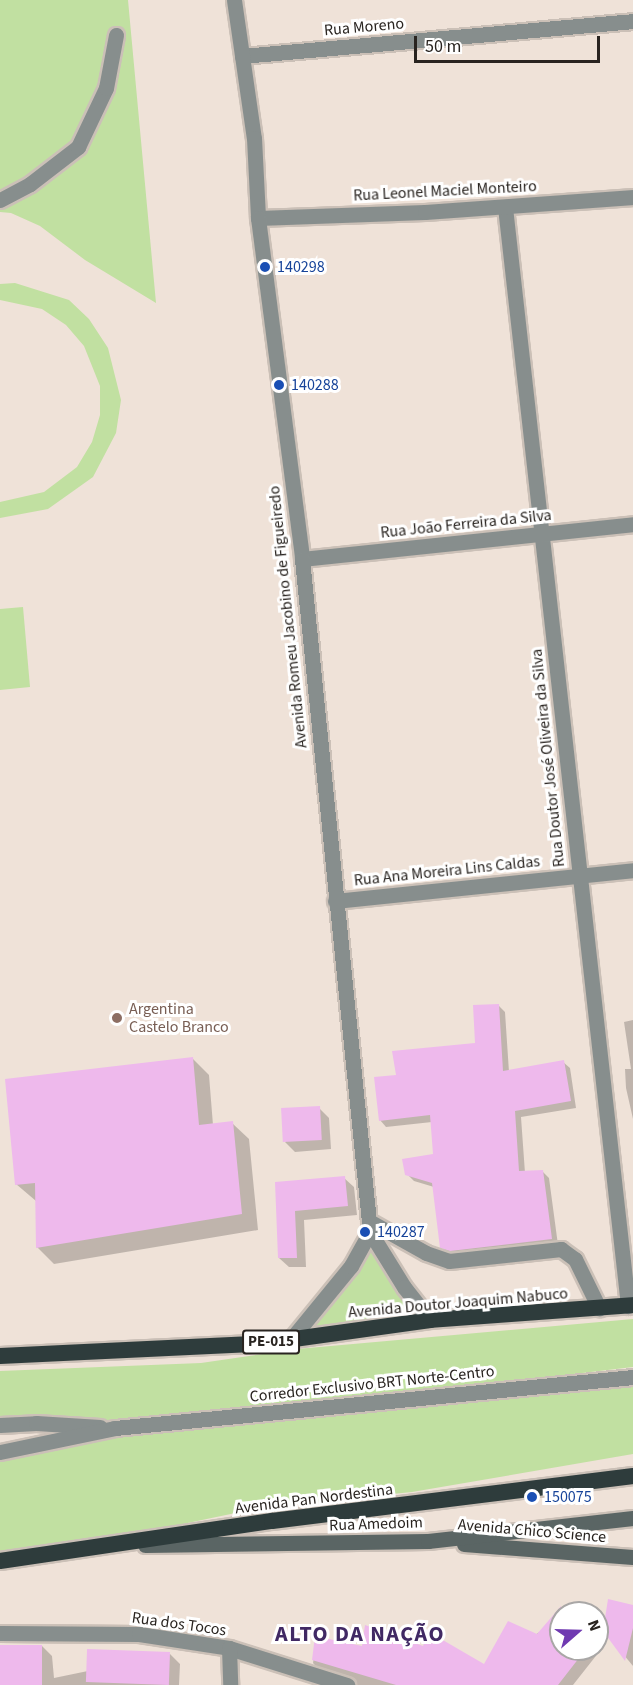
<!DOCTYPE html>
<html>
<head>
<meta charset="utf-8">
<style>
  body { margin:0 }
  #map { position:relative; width:633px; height:1685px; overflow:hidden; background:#efe2d8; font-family:"Source Sans 3",sans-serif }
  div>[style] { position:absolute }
  .green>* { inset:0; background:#c1e0a1 }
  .shadow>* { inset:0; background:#0003 }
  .building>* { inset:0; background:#eeb9ec; transform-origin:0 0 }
  .roads { filter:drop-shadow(2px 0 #cbc0b7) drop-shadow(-2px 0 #cbc0b7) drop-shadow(0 2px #cbc0b7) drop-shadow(0 -2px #cbc0b7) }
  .service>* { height:15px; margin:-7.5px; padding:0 7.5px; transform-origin:7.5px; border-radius:7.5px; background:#878e8d }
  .minor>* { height:15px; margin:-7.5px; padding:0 7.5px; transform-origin:7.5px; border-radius:7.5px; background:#878e8d }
  .tertiary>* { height:15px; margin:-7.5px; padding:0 7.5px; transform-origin:7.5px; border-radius:7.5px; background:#878e8d }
  .secondary>* { height:15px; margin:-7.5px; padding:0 7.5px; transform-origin:7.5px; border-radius:7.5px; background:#5a6564 }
  .trunk>* { height:16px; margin:-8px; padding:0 8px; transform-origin:8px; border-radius:8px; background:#2e3c3c }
  .dots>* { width:16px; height:16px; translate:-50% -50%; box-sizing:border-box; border:3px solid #fff; border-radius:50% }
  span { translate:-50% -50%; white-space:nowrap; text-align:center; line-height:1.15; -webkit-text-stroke:6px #fff; paint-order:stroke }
  .shield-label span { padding:2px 4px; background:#fff; border:2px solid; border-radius:4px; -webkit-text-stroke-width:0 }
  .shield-label { font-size:15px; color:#292420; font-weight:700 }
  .street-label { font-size:16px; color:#292420 }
  .transit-label { font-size:16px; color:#164399 }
  .left { translate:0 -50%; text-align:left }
  .education-label { font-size:16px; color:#785e54 }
  .district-label { font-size:22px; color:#412964; font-weight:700; letter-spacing:1.5px }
  .north { position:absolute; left:549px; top:1601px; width:60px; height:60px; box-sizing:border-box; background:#fff; border:2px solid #a9a7a6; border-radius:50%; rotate:70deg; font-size:16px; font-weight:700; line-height:24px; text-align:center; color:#292420 }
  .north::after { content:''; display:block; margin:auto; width:21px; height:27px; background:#703ab1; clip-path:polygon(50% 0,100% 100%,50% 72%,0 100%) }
  .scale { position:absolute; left:414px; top:36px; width:186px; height:27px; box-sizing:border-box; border:3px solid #292420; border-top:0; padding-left:8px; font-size:18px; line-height:21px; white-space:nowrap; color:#292420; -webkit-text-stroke:4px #fff; paint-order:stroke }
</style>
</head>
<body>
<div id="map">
  <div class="green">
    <div style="clip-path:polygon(0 0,128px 0,156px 303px,85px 260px,40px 226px,11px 213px,0 212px)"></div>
    <div style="clip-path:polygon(15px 283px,69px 300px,89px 319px,108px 348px,121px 400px,116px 433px,93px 477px,48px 509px,0 518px,0 502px,44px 492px,77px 467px,92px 442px,100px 415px,100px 386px,84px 346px,66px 325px,42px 309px,0 300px,0 284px)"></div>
    <div style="clip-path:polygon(23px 607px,30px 687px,0 690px,0 609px)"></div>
    <div style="clip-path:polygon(371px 1244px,423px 1317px,292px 1338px)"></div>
    <div style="clip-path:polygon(633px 1319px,633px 1367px,115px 1428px,0 1425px,0 1371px,201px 1363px,297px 1349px)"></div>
    <div style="clip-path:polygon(633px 1384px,633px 1454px,412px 1492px,265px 1507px,149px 1531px,0 1551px,0 1457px,117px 1437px)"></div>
  </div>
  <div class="shadow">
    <div style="clip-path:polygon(499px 1006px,505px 1012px,509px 1072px,563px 1062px,570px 1068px,576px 1108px,521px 1117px,525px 1173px,542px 1171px,549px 1178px,558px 1245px,449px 1254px,442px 1247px,434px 1187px,414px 1181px,407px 1174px,435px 1156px,432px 1122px,386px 1127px,380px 1120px,397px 1076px,477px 1044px)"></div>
    <div style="clip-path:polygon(633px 1020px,633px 1119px,626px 1088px,625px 1069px,631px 1069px,624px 1022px)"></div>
    <div style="clip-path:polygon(192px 1058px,209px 1075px,213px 1125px,232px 1123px,249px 1139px,258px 1230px,54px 1264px,37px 1247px,36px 1201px,16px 1184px)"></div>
    <div style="clip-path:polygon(319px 1108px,329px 1118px,331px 1149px,295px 1152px,285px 1142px)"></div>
    <div style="clip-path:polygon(344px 1178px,354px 1187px,357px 1215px,304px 1220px,306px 1267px,289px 1267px,279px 1258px,277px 1184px)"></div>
    <div style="clip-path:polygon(633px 1606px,633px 1666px,604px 1631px)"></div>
    <div style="clip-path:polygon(561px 1619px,561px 1649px,599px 1652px,573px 1685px,356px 1685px,321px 1672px,313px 1663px,317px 1638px,363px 1648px,424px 1648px,484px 1666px)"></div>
    <div style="clip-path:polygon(0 1646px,42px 1646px,52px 1656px,54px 1678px,170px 1654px,180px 1664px,179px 1685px,0 1685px)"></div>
  </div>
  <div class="building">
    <div style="clip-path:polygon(499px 1004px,503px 1071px,564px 1060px,571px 1101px,515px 1111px,519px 1171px,543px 1170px,552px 1239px,450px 1251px,440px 1248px,432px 1183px,405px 1175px,402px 1159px,433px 1154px,430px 1115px,379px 1121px,374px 1077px,396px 1075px,392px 1051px,475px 1043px,473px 1005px)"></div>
    <div style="clip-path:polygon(193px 1057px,199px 1125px,233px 1121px,242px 1214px,36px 1248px,35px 1183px,15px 1185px,5px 1079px)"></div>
    <div style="left:320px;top:1106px;width:34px;height:39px;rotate:87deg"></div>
    <div style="clip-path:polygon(345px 1176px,348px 1206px,295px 1211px,297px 1258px,278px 1258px,275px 1182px)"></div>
    <div style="clip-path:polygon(608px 1599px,633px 1605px,633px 1628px,625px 1661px,603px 1631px)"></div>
    <div style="clip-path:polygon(561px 1606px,561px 1649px,586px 1649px,558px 1685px,396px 1685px,312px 1660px,315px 1636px,362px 1646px,365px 1625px,423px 1646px,429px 1632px,484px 1664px,508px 1621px,537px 1634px)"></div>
    <div style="left:0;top:1645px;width:42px;height:40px"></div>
    <div style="left:170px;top:1652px;width:33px;height:83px;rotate:92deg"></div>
  </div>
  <div class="roads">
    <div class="service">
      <div style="left:0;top:200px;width:34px;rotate:-28deg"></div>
      <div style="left:30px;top:184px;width:61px;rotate:-37.6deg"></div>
      <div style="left:78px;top:147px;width:65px;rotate:-64.6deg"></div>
      <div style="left:106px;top:88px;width:54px;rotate:-79.3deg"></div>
      <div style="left:369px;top:1221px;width:65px;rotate:29.3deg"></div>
      <div style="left:426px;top:1253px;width:24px;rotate:19deg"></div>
      <div style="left:449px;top:1261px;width:113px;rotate:-6.1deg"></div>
      <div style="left:561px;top:1249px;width:17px;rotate:36deg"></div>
      <div style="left:575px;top:1259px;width:55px;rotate:63.9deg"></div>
      <div style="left:0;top:1425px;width:36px;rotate:-3deg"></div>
      <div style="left:36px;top:1423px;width:64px;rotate:3.6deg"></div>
      <div style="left:0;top:1452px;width:117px;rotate:-11.8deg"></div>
      <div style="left:115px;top:1428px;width:521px;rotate:-5.62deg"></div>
    </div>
    <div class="minor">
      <div style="left:242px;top:56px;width:393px;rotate:-5.1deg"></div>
      <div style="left:505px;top:207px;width:1106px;rotate:83.61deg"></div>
      <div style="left:258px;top:218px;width:167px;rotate:-2.1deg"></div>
      <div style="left:425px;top:212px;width:209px;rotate:-4.1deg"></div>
      <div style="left:302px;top:559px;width:333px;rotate:-6deg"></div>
      <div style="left:335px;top:901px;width:300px;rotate:-5.9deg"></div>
      <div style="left:0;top:1633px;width:139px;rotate:0.4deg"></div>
      <div style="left:139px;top:1634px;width:91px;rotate:8.8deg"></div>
      <div style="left:229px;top:1648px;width:124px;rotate:17.4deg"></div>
      <div style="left:229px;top:1648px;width:37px;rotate:88deg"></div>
    </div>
    <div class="tertiary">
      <div style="left:234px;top:0;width:139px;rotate:81.8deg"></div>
      <div style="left:254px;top:138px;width:80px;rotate:87.1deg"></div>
      <div style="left:258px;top:218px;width:344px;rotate:82.6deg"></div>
      <div style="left:302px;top:559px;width:676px;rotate:84.23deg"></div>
      <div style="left:370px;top:1232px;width:65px;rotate:58.3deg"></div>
      <div style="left:404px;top:1287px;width:42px;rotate:51.8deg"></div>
      <div style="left:292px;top:1338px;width:93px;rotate:-50.7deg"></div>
      <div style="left:351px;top:1266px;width:39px;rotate:-61deg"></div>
    </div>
    <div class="secondary">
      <div style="left:464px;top:1544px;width:169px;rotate:4.4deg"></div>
      <div style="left:145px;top:1545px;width:283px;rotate:-0.8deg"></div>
      <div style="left:428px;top:1541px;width:206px;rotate:-6.4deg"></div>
    </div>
    <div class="trunk">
      <div style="left:0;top:1356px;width:258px;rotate:-2.7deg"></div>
      <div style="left:258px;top:1344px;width:174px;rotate:-7.9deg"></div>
      <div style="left:430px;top:1320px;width:204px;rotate:-4.2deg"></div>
      <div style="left:0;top:1561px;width:275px;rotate:-8.4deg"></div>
      <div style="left:272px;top:1521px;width:364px;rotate:-7.1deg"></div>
    </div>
  </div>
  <div class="dots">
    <div style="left:265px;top:267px;background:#1a4fb4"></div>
    <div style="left:279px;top:385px;background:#1a4fb4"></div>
    <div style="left:117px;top:1018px;background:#8d6e63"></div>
    <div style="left:365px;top:1232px;background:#1a4fb4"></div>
    <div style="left:532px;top:1497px;background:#1a4fb4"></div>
  </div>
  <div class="shield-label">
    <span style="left:271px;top:1342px">PE-015</span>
  </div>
  <div class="street-label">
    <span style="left:364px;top:27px;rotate:-5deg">Rua Moreno</span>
    <span style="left:445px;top:191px;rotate:-3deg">Rua Leonel Maciel Monteiro</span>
    <span style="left:466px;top:524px;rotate:-6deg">Rua João Ferreira da Silva</span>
    <span style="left:288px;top:617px;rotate:-96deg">Avenida Romeu Jacobino de Figueiredo</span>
    <span style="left:548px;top:758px;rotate:-96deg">Rua Doutor José Oliveira da Silva</span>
    <span style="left:447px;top:871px;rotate:-6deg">Rua Ana Moreira Lins Caldas</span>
    <span style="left:458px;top:1303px;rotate:-5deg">Avenida Doutor Joaquim Nabuco</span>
    <span style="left:372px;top:1384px;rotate:-6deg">Corredor Exclusivo BRT Norte-Centro</span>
    <span style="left:314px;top:1499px;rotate:-7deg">Avenida Pan Nordestina</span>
    <span style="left:376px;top:1524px;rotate:-2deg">Rua Amedoim</span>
    <span style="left:532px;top:1531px;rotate:5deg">Avenida Chico Science</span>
    <span style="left:179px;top:1624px;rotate:8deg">Rua dos Tocos</span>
  </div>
  <div class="transit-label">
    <span class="left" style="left:277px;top:267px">140298</span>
    <span class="left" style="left:291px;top:385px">140288</span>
    <span class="left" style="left:377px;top:1232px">140287</span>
    <span class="left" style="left:544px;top:1497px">150075</span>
  </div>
  <div class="education-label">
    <span class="left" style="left:129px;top:1018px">Argentina<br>Castelo Branco</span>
  </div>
  <div class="district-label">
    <span style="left:360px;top:1635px">ALTO DA NAÇÃO</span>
  </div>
  <div class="north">N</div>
  <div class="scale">50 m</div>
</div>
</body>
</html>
